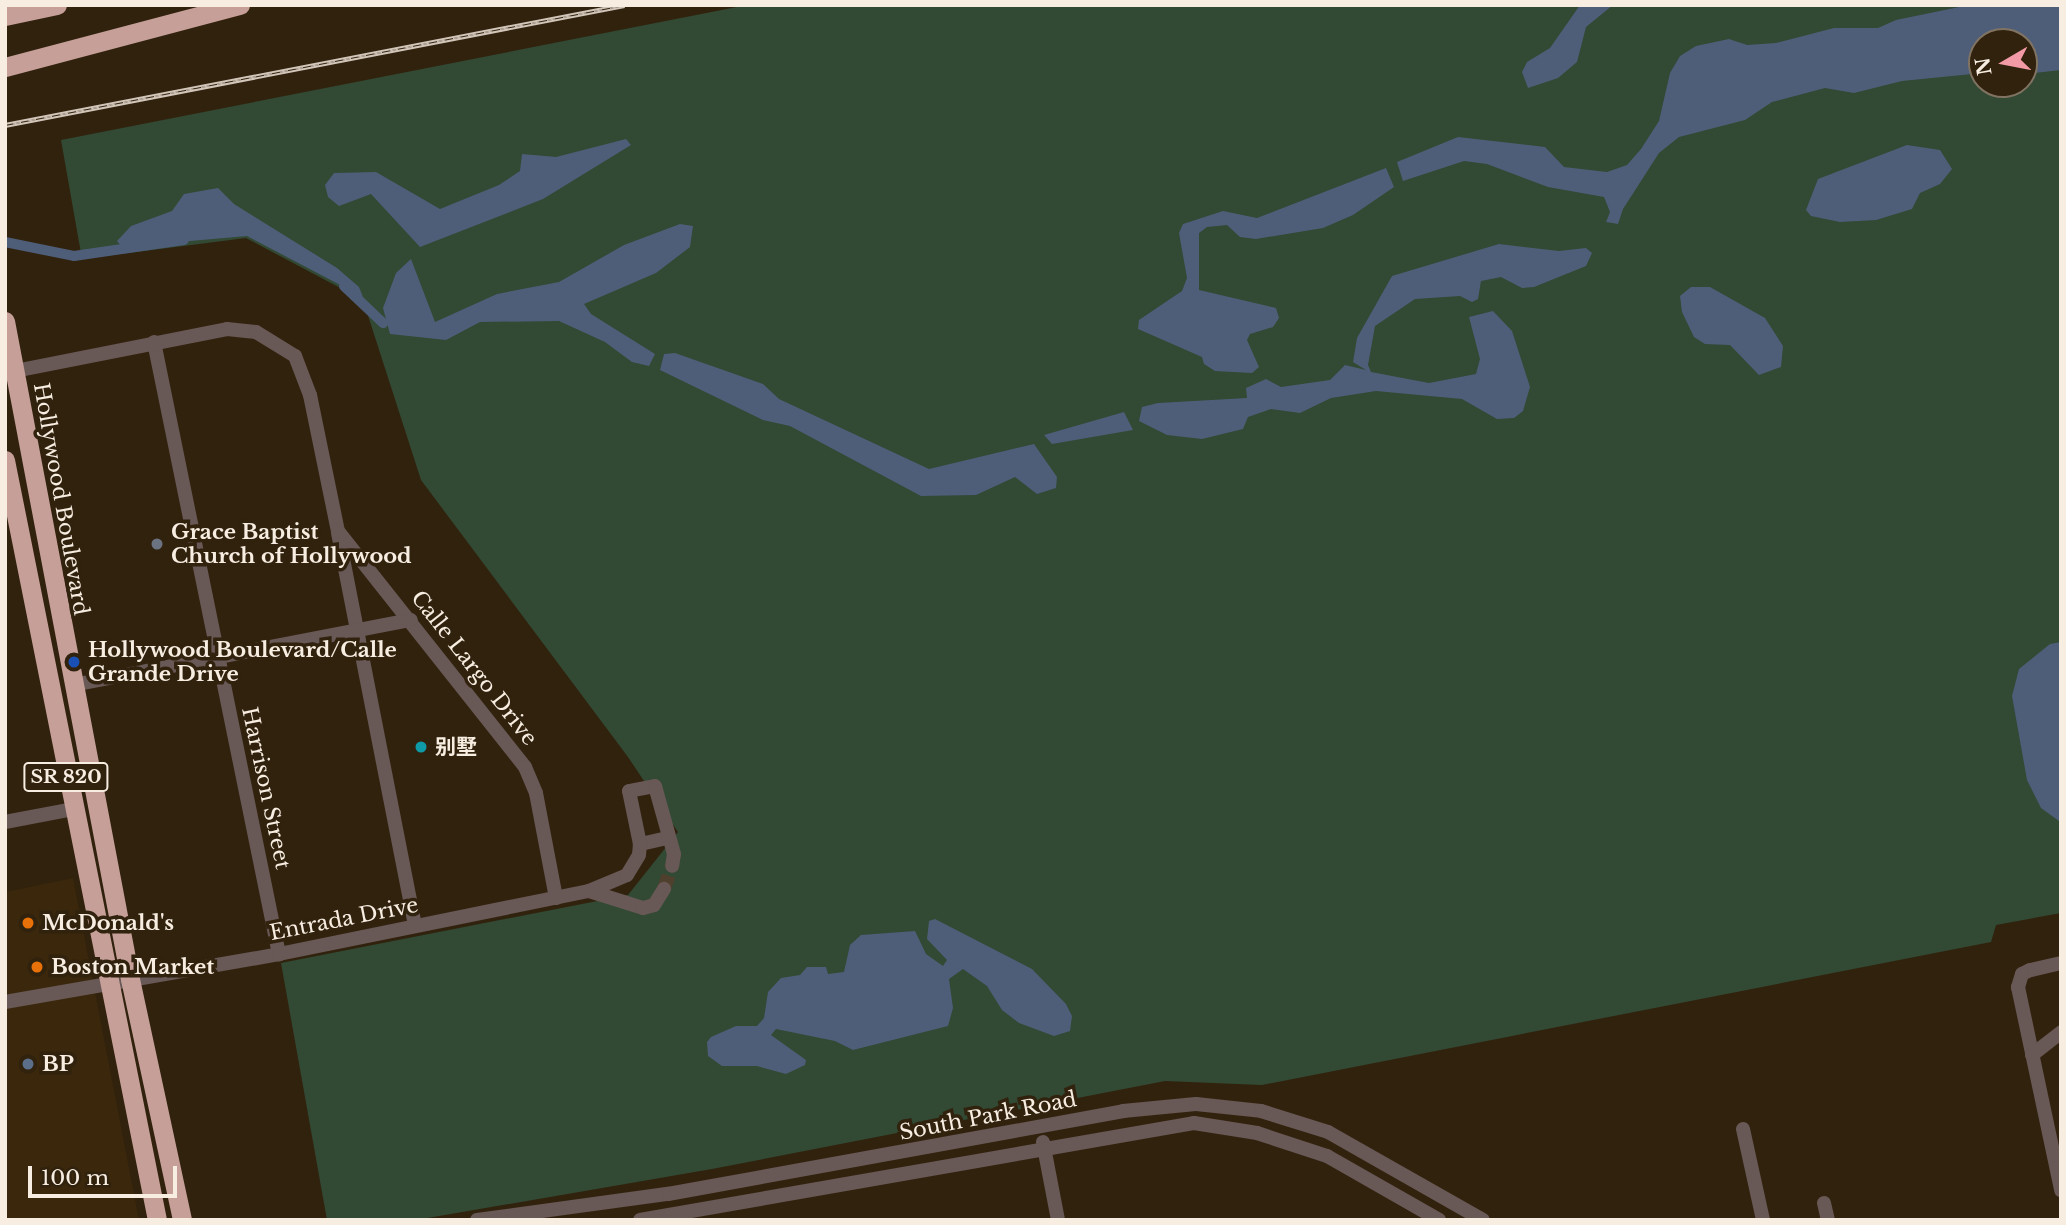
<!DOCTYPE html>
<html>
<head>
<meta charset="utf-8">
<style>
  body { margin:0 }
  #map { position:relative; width:2066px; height:1225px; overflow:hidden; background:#31220e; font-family:"Libre Baskerville","Noto Sans SC",serif }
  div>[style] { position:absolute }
  .built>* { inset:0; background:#3a270c }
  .green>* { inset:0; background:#324933 }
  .water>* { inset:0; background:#4e5e79 }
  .canal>* { height:10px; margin:-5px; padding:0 5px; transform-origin:5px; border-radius:5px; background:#4e5e79 }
  .minor-tunnel>* { height:14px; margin-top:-7px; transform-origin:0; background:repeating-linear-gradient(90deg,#4f402e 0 14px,transparent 0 21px) }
  .minor>* { height:14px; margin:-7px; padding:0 7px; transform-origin:7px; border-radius:7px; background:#685856 }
  .highway>* { height:19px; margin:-9.5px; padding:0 9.5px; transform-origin:9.5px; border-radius:9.5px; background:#c59f98 }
  .rail>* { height:5px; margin-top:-2.5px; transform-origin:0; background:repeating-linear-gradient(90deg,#31220e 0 8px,#d1c6b9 0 16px); box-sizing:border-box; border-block:2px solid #d1c6b9 }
  .dots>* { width:19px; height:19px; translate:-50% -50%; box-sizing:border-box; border:4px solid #31220e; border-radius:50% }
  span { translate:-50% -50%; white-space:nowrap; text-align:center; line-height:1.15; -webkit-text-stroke:7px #31220e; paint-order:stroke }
  .shield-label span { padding:2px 5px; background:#31220e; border:2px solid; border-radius:5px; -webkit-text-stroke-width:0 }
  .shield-label { font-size:19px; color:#f7ede1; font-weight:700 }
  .street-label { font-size:21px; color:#f7ede1 }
  .poi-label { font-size:21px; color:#f7ede1; font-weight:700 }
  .left { translate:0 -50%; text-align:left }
  .frame { position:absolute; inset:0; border:7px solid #f7ede1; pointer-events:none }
  .north { position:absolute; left:1968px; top:28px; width:70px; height:70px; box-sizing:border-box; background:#31220e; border:2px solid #807362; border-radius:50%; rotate:260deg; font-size:19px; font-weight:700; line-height:28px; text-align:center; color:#f7ede1 }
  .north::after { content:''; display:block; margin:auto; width:24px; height:32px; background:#f39aa7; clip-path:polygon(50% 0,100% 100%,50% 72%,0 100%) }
  .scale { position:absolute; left:28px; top:1166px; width:149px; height:32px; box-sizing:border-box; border:4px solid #f7ede1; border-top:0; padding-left:9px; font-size:21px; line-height:24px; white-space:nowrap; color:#f7ede1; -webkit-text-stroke:5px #31220e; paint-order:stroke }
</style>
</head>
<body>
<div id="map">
  <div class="built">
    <div style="clip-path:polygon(73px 878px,139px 1220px,5px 1220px,5px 892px)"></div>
  </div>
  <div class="green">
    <div style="clip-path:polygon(evenodd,747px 5px,2061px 5px,2061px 913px,1996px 925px,1991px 942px,1262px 1085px,1165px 1081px,712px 1169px,416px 1220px,327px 1220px,281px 963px,628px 895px,678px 832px,628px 757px,421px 480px,363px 300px,246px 238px,82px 259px,61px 140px,747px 5px,1982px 42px,2024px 42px,2024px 84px,1982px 84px,1982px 42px)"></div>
  </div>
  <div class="water">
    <div style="clip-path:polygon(1580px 5px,1613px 5px,1586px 27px,1577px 62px,1558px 78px,1528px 88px,1522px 72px,1527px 62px,1550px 48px)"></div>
    <div style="clip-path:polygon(1969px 5px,2061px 5px,2061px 70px,2024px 74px,2024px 42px,1982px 42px,1982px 73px,1902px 81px,1854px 93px,1825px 88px,1772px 102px,1745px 120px,1679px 137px,1659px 153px,1623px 209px,1618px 224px,1606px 222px,1610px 212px,1604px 197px,1548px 187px,1487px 164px,1464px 161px,1403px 181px,1397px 162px,1458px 137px,1545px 147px,1564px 167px,1607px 172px,1627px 165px,1641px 149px,1659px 121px,1670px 73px,1680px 56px,1696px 46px,1729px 39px,1747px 45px,1776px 43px,1834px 28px,1878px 28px,1896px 20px)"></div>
    <div style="clip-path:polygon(626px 139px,631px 145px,543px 199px,420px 247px,371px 194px,339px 206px,328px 197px,325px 185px,334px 173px,376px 172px,440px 209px,499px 185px,520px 171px,522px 154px,556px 157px)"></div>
    <div style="clip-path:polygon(1907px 145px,1940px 150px,1952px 169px,1940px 184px,1920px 193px,1912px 209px,1876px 220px,1840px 222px,1811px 216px,1806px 210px,1818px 179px)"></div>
    <div style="clip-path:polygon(1386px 168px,1394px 187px,1353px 215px,1323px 228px,1256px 239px,1240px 237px,1227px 225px,1207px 227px,1199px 233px,1199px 290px,1276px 308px,1279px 318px,1273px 327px,1250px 334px,1247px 340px,1259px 367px,1252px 373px,1215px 371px,1204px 364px,1202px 357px,1138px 329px,1139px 320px,1182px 291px,1187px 278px,1179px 233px,1183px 224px,1223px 211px,1257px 218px)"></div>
    <div style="clip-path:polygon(218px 188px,234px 204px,337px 268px,359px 287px,363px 297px,247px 236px,122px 247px,117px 241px,131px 226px,172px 211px,184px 194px)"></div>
    <div style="clip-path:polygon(680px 224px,693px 226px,690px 247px,656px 273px,584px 304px,591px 314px,655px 354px,649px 366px,632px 362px,605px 342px,559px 321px,480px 322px,446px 340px,390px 334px,383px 308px,396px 273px,411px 259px,435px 322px,497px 294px,559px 282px,624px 245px)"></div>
    <div style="clip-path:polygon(1499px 244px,1559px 251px,1586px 248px,1592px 253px,1586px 266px,1534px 287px,1522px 288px,1501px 277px,1481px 281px,1478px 299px,1472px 302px,1460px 296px,1415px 299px,1375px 326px,1368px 365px,1371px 372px,1429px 383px,1476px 374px,1480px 359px,1469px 317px,1493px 311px,1512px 331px,1530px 387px,1523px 411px,1514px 418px,1497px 419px,1462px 399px,1376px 391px,1331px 398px,1300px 413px,1271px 409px,1248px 417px,1243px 429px,1202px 439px,1167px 435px,1139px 421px,1142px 407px,1158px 403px,1247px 398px,1246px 388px,1266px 379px,1281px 387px,1330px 380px,1345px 365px,1366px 370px,1353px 362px,1357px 338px,1392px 276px)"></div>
    <div style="clip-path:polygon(1691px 287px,1710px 287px,1765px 318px,1783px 346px,1781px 367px,1759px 375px,1730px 345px,1705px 344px,1694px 337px,1682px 312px,1680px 296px)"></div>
    <div style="clip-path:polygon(675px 353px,763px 384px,779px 399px,929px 469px,1034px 444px,1057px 477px,1056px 488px,1037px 494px,1015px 477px,976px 495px,921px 496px,790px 426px,763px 420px,660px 370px,664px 354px)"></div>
    <div style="clip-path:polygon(1124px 412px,1133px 430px,1052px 444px,1044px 435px)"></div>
    <div style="clip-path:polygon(2061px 642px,2061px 821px,2059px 821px,2041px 808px,2027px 780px,2012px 696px,2019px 669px,2050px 644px)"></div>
    <div style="clip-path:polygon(935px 919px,1032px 969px,1066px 1004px,1072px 1016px,1070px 1031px,1054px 1036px,1019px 1023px,1002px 1010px,987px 986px,963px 969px,949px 979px,953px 1008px,948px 1026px,853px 1050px,835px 1041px,776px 1029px,771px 1035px,806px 1060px,805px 1065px,786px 1074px,757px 1066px,722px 1066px,708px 1056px,707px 1042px,711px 1037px,736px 1026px,757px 1026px,764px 1018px,768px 992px,781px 978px,800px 975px,807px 967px,826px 967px,828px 974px,844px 972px,850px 945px,861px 935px,915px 931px,926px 954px,943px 966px,947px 960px,927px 939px,929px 921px)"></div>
  </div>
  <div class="canal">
    <div style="left:5px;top:242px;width:70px;rotate:11.5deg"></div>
    <div style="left:74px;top:256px;width:111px;rotate:-8.3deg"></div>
    <div style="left:344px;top:286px;width:54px;rotate:43.5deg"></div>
  </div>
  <div class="minor-tunnel">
    <div style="left:664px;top:889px;width:24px;rotate:-71deg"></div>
  </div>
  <div class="minor">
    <div style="left:154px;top:342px;width:625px;rotate:78.46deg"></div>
    <div style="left:15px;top:371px;width:216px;rotate:-11.2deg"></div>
    <div style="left:227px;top:329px;width:29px;rotate:6deg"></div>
    <div style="left:256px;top:332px;width:46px;rotate:31.6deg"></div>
    <div style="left:295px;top:356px;width:42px;rotate:69deg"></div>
    <div style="left:310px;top:395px;width:139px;rotate:78.4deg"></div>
    <div style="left:338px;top:531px;width:301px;rotate:51.6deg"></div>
    <div style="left:525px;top:767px;width:28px;rotate:67deg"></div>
    <div style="left:536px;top:793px;width:107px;rotate:79.2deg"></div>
    <div style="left:338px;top:533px;width:400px;rotate:78.9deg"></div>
    <div style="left:73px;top:685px;width:344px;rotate:-10.9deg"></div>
    <div style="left:5px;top:822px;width:69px;rotate:-10.8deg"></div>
    <div style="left:667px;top:838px;width:28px;rotate:167deg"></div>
    <div style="left:640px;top:844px;width:54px;rotate:-101.7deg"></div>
    <div style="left:629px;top:791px;width:26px;rotate:-11deg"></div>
    <div style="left:655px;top:786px;width:71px;rotate:74.4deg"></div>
    <div style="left:674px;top:854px;width:12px;rotate:99deg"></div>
    <div style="left:589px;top:891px;width:57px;rotate:17.5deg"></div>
    <div style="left:643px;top:908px;width:11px;rotate:-15deg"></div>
    <div style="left:654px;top:905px;width:19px;rotate:-58deg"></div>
    <div style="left:2061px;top:963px;width:32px;rotate:167deg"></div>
    <div style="left:2030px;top:970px;width:9px;rotate:153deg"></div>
    <div style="left:2022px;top:974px;width:14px;rotate:107deg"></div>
    <div style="left:2018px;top:987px;width:208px;rotate:78deg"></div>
    <div style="left:5px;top:1002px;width:278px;rotate:-9.9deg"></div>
    <div style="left:279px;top:954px;width:316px;rotate:-11.5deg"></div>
    <div style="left:589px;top:891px;width:41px;rotate:-22.8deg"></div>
    <div style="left:627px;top:875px;width:23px;rotate:-59deg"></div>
    <div style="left:639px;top:855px;width:11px;rotate:-85deg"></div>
    <div style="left:2032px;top:1055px;width:37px;rotate:-38deg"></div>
    <div style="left:1743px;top:1129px;width:93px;rotate:77.6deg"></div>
    <div style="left:1043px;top:1142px;width:79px;rotate:79.1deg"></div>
    <div style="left:1824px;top:1203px;width:17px;rotate:77deg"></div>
    <div style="left:477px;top:1220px;width:193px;rotate:-7.8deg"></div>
    <div style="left:668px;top:1194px;width:463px;rotate:-10.3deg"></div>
    <div style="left:1123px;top:1111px;width:73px;rotate:-5.5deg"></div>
    <div style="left:1196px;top:1104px;width:65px;rotate:6.1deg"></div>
    <div style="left:1261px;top:1111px;width:70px;rotate:17.4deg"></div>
    <div style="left:1328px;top:1132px;width:178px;rotate:29.6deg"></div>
    <div style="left:640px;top:1220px;width:562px;rotate:-9.93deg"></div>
    <div style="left:1194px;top:1123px;width:64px;rotate:9deg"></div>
    <div style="left:1257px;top:1133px;width:74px;rotate:18.2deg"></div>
    <div style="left:1327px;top:1156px;width:129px;rotate:29.7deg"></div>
  </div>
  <div class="highway">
    <div style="left:5px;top:16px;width:53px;rotate:-11.9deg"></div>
    <div style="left:5px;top:67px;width:243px;rotate:-14.8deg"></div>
    <div style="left:5px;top:321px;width:670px;rotate:79.24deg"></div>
    <div style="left:130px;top:979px;width:247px;rotate:77.8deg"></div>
    <div style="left:5px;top:460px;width:775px;rotate:78.69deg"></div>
  </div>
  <div class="rail">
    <div style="left:5px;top:125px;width:631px;rotate:-10.97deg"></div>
  </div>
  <div class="dots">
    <div style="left:157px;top:544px;background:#6b7280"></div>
    <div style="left:74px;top:662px;background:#1a4fb4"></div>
    <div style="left:421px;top:747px;background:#0f9aa8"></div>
    <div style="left:28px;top:923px;background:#e8710a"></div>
    <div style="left:37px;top:967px;background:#e8710a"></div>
    <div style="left:28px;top:1064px;background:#5c6f8a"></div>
  </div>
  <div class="shield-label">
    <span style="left:66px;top:777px">SR 820</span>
  </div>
  <div class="street-label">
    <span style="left:61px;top:499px;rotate:80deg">Hollywood Boulevard</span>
    <span style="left:474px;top:668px;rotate:52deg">Calle Largo Drive</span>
    <span style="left:266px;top:788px;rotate:78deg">Harrison Street</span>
    <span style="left:344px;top:919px;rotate:-11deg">Entrada Drive</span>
    <span style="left:988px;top:1116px;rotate:-11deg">South Park Road</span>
  </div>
  <div class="poi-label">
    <span class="left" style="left:171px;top:544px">Grace Baptist<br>Church of Hollywood</span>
    <span class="left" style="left:88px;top:662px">Hollywood Boulevard/Calle<br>Grande Drive</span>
    <span class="left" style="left:435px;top:747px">别墅</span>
    <span class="left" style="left:42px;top:923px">McDonald's</span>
    <span class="left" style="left:51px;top:967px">Boston Market</span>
    <span class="left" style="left:42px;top:1064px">BP</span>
  </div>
  <div class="frame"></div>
  <div class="north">N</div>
  <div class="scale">100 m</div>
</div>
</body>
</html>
